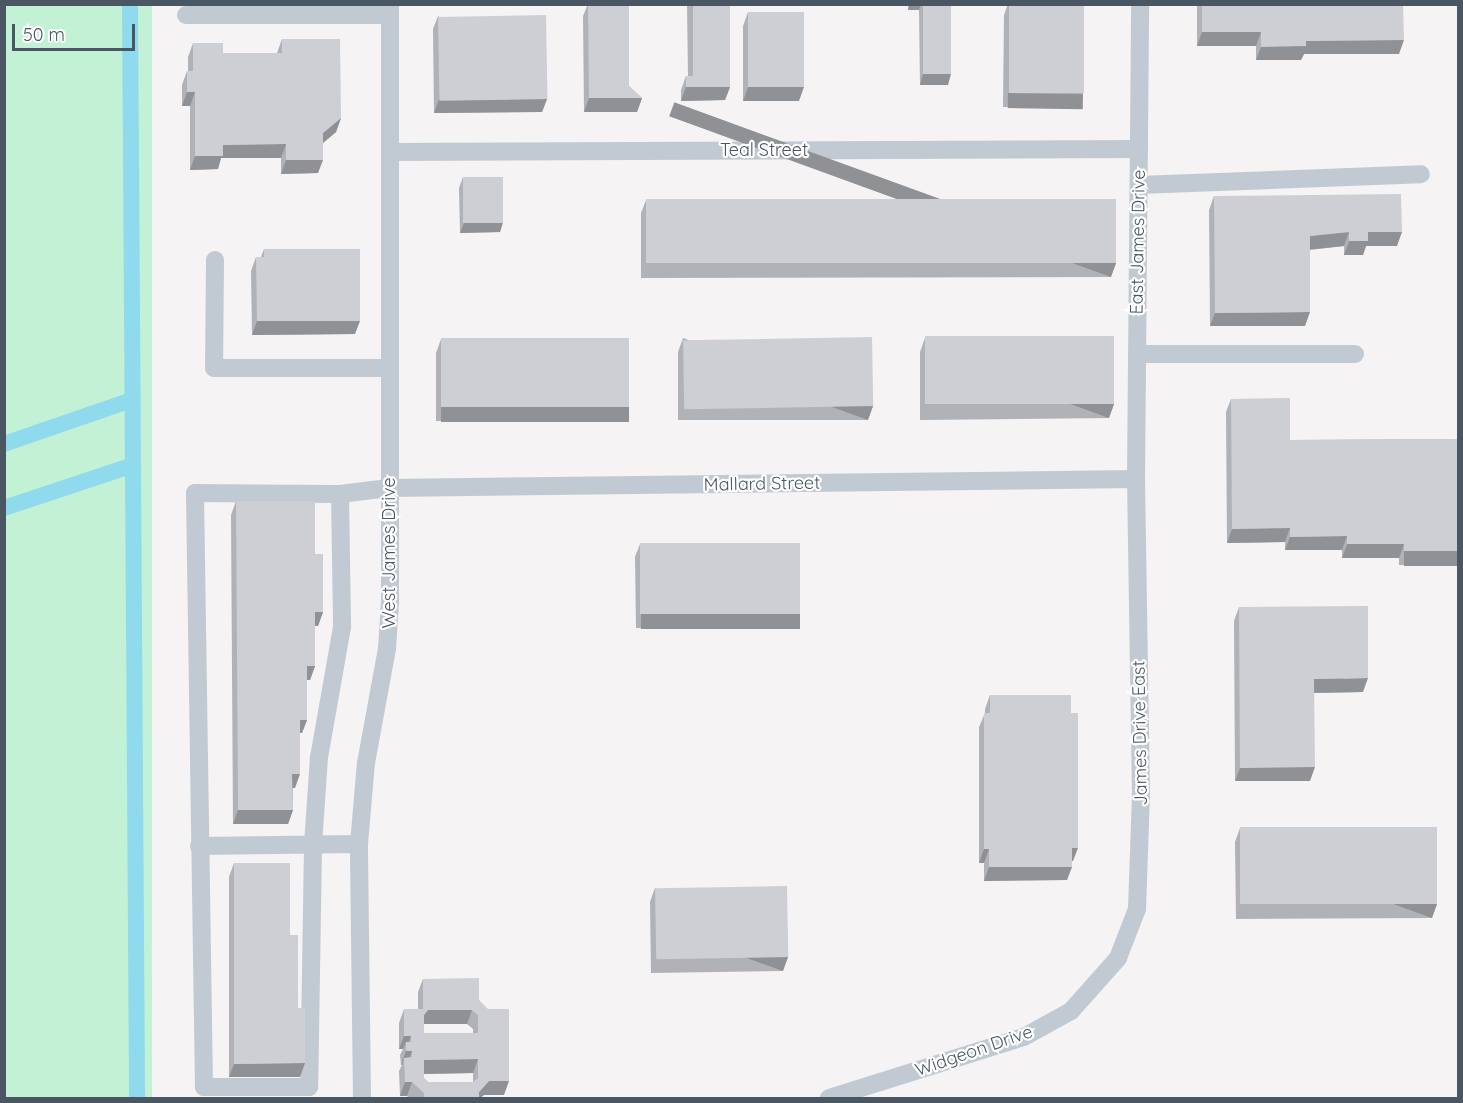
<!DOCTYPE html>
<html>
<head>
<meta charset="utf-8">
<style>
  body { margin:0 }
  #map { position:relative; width:1463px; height:1103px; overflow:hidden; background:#f5f3f3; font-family:Quicksand,sans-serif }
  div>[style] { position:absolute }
  .green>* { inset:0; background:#c3f1d5; transform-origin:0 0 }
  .canal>* { height:16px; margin:-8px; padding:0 8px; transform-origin:8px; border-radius:8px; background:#90daee }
  .minor>* { height:18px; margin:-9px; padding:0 9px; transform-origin:9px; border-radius:9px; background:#c1cad2 }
  .wall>* { inset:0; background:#b0b2b7 }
  .shaded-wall>* { inset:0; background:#909195; transform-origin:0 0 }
  .building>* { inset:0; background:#cdcfd5; transform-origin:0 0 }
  span { translate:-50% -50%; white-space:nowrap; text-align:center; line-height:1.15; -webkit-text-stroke:4.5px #fff; paint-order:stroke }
  .street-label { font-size:18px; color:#4a5661 }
  .frame { position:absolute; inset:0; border:6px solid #4a5661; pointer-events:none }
  .scale { position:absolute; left:12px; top:24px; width:123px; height:27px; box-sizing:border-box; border:3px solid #4a5661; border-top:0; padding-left:8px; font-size:18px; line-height:21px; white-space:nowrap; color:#4a5661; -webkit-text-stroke:4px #fff; paint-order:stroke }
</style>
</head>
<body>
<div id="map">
  <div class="green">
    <div style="left:5px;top:4px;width:147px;height:1094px"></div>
  </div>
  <div class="canal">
    <div style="left:130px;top:4px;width:1094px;rotate:89.63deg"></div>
    <div style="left:4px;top:444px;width:135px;rotate:-19deg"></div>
    <div style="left:4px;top:508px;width:136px;rotate:-18.4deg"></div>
  </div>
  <div class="minor">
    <div style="left:186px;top:15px;width:204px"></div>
    <div style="left:390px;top:152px;width:749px;rotate:-0.23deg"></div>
    <div style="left:1139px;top:185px;width:282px;rotate:-2.2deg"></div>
    <div style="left:215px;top:260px;width:108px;rotate:90.5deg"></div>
    <div style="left:214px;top:368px;width:175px"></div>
    <div style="left:1137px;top:354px;width:218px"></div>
    <div style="left:195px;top:493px;width:145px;rotate:0.4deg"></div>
    <div style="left:340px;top:494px;width:133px;rotate:89.1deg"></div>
    <div style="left:342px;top:627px;width:132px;rotate:100deg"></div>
    <div style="left:319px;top:757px;width:88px;rotate:93.9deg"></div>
    <div style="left:313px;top:845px;width:242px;rotate:90.9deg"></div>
    <div style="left:309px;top:1087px;width:105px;rotate:180deg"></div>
    <div style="left:204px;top:1087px;width:594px;rotate:-90.87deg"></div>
    <div style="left:340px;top:494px;width:49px;rotate:-7deg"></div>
    <div style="left:389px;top:488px;width:747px;rotate:-0.69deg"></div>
    <div style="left:199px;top:846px;width:160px;rotate:-0.7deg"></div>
    <div style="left:362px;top:1098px;width:254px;rotate:-90.7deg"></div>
    <div style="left:359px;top:844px;width:81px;rotate:-85.1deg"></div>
    <div style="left:366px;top:763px;width:116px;rotate:-79.6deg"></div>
    <div style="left:387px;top:649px;width:48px;rotate:-86.4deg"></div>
    <div style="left:390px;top:601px;width:597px;rotate:-90deg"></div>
    <div style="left:829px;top:1098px;width:204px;rotate:-17.4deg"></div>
    <div style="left:1024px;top:1037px;width:54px;rotate:-29deg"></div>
    <div style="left:1071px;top:1011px;width:71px;rotate:-48.4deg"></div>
    <div style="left:1118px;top:958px;width:53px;rotate:-68.8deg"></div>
    <div style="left:1137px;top:909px;width:112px;rotate:-88deg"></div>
    <div style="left:1141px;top:797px;width:318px;rotate:-90.9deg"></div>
    <div style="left:1136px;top:479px;width:475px;rotate:-89.5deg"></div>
  </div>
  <div class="wall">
    <div style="clip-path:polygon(588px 4px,629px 4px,629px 86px,642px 98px,637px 112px,584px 112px,583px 16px)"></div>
    <div style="clip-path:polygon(687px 4px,730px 4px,730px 87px,725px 100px,681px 101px,681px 90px,686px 76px,688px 76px)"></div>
    <div style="clip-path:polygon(908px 4px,951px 4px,948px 85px,920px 85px,919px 10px,908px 10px)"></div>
    <div style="clip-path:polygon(1008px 4px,1084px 4px,1083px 94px,1078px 108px,1003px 107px,1004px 15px)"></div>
    <div style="clip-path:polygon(1197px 4px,1403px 4px,1399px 54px,1304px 54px,1301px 60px,1256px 60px,1256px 46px,1197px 46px)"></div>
    <div style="clip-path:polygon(748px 12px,799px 101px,743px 101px,743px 26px)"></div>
    <div style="clip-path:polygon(438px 16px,547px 99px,542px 112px,434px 113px,433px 29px)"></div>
    <div style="clip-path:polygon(282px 39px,341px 118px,336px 132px,323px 143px,318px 173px,281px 174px,281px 158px,221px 158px,218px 169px,190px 170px,190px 106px,182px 106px,182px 85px,187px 71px,188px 71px,188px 57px,193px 43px,223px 53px,277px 53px)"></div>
    <div style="clip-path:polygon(463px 177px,503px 222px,500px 232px,460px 233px,459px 188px)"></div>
    <div style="clip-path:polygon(1214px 196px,1397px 246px,1366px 246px,1363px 255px,1344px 255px,1344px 246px,1310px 250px,1305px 326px,1210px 326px,1209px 210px)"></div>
    <div style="clip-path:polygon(646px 200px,1116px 263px,1111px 277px,641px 278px,641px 213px)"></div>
    <div style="clip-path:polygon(264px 249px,355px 334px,252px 335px,251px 271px,256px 257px,261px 257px)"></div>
    <div style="clip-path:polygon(683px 338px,873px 406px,868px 420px,678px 420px,678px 352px)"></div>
    <div style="clip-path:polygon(925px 338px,1114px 404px,1109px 418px,920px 420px,920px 352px)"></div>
    <div style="clip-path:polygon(441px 339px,629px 407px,624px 420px,436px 421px,436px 353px)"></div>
    <div style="clip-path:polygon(1231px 399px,1290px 440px,1458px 439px,1458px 565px,1399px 565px,1399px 558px,1342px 558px,1342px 550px,1285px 550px,1285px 542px,1227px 543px,1226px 412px)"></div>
    <div style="clip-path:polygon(236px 501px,315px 554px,323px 612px,318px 626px,315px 626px,315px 666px,310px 680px,307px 680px,307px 720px,302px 733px,300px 733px,295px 788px,293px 788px,293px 810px,288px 824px,233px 824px,231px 515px)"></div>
    <div style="clip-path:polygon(640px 544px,800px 614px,795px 628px,636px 628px,635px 557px)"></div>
    <div style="clip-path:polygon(1239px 607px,1363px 692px,1314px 693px,1310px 781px,1235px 781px,1234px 621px)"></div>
    <div style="clip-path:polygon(990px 695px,1073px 861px,1072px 861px,1067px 880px,984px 881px,984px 863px,979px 863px,979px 727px,985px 713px,985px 709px)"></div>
    <div style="clip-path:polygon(1240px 828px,1437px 904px,1432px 918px,1236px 919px,1235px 842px)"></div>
    <div style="clip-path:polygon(234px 863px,290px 935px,298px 1008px,300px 1077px,229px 1077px,229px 877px)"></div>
    <div style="clip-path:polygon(655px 888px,788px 957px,783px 971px,651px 973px,650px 902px)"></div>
    <div style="clip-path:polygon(evenodd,423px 979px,479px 1000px,504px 1095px,484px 1095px,480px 1098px,409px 1098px,407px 1096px,400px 1096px,399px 1071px,402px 1065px,401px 1065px,400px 1055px,403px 1049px,399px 1049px,399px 1023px,404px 1009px,418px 1009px,418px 992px,423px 979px,424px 1024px,467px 1024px,473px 1029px,473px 1033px,424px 1033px,424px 1024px,423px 979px,473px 1073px,473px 1082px,428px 1082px,424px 1078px,424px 1074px,473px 1073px)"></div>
  </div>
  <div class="shaded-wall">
    <div style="clip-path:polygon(910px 4px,921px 4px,919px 10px,908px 10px)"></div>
    <div style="clip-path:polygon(1202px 32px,1261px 32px,1256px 46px,1197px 46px)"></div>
    <div style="clip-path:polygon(1404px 40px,1399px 54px,1304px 54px,1301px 60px,1256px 60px,1261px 47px,1306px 41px)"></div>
    <div style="clip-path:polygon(923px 74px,951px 74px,948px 85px,920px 85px)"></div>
    <div style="clip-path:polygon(686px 87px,730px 87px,725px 100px,681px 101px)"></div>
    <div style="clip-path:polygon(748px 87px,804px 87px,799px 101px,743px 101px)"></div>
    <div style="clip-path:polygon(187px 92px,195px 92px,190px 106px,182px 106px)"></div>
    <div style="left:1008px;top:93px;width:75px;height:15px;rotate:1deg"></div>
    <div style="clip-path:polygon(589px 98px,642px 98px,637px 112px,584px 112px)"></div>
    <div style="clip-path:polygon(439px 99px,547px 99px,542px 112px,434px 113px)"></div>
    <div style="clip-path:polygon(341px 118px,336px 132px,318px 147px,323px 133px)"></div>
    <div style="clip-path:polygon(286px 144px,281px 158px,221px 158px,218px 169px,190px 170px,195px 156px,223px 145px)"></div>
    <div style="clip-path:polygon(286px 160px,323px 160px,318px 173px,281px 174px)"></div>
    <div style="clip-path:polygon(503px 222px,500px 232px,460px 233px,464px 223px)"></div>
    <div style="clip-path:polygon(1349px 232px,1344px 246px,1305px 250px,1310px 236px)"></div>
    <div style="clip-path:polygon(1368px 232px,1402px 232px,1397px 246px,1366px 246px,1363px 255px,1344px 255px,1349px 241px)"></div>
    <div style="left:1116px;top:263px;width:15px;height:470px;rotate:110deg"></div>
    <div style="clip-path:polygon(1310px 312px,1305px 326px,1210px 326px,1215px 313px)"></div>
    <div style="clip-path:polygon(257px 321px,360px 321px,355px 334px,252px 335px)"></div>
    <div style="left:1114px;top:404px;width:15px;height:189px;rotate:110deg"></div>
    <div style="left:873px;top:406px;width:15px;height:190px;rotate:110deg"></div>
    <div style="left:441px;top:407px;width:188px;height:15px"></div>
    <div style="clip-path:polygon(1290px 528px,1285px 542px,1227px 543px,1232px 529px)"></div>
    <div style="clip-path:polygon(1347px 536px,1342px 550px,1285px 550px,1290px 537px)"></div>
    <div style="clip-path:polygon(1347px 544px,1404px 544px,1399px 558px,1342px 558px)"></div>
    <div style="left:1404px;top:551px;width:54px;height:15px"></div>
    <div style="clip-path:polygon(315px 612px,323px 612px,318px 626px,310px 626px)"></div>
    <div style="left:641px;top:614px;width:159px;height:15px"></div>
    <div style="clip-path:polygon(307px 666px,315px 666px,310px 680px,302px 680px)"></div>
    <div style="clip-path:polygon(1368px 678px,1363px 692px,1309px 693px,1314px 679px)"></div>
    <div style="clip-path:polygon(300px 720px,307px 720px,302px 733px,295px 733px)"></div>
    <div style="clip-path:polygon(1315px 767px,1310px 781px,1235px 781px,1240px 768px)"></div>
    <div style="clip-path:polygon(292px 774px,300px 774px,295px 788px,287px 788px)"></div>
    <div style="clip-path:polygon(238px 810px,293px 810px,288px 824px,233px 824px)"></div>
    <div style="clip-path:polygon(1072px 848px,1078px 848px,1073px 861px,1067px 861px)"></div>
    <div style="clip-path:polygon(984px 849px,989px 849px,984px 863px,979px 863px)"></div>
    <div style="clip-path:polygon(989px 867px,1072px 867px,1067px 880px,984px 881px)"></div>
    <div style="left:1437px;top:904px;width:15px;height:196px;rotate:110deg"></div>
    <div style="left:788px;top:957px;width:15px;height:132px;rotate:110deg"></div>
    <div style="clip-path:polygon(428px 1010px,472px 1010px,467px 1024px,423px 1024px,424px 1015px)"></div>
    <div style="clip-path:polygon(404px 1036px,411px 1036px,406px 1049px,406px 1042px,403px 1049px,399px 1049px)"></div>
    <div style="clip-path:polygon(406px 1051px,412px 1051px,407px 1065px,404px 1058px,402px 1065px,401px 1065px)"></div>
    <div style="clip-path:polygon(478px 1059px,473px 1073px,419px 1074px,424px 1060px)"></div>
    <div style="clip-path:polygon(305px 1063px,300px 1077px,229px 1077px,234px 1064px)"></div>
    <div style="clip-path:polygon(489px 1081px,509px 1081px,504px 1095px,484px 1095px,480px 1098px,476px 1098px,479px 1092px)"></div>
    <div style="clip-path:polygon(405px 1082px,412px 1082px,407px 1096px,400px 1096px)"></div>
  </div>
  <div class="building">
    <div style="clip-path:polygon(588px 4px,629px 4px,629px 86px,642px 98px,589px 98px)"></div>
    <div style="clip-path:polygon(693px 4px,730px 4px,730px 87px,686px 87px,686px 76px,693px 76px)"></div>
    <div style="left:923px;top:4px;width:28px;height:70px"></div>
    <div style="left:1009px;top:4px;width:75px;height:89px"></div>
    <div style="clip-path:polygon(1202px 4px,1403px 4px,1404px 40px,1306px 41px,1306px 46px,1261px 47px,1261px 32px,1202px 32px)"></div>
    <div style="left:748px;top:12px;width:56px;height:75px"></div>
    <div style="left:546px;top:15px;width:84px;height:108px;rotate:89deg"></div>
    <div style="clip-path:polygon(282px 39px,340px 39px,341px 118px,323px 133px,323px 160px,286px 160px,286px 144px,223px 145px,223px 156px,195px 156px,195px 92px,187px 92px,187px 71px,193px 71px,193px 43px,223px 43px,223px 53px,282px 53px)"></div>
    <div style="left:463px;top:177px;width:40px;height:46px"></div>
    <div style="clip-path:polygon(1401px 194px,1402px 232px,1368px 232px,1368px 241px,1349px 241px,1349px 232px,1310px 236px,1310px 312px,1215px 313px,1214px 196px)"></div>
    <div style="left:1116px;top:199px;width:64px;height:470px;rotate:90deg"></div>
    <div style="clip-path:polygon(264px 249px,360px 249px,360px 321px,257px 321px,256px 257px,264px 257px)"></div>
    <div style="left:1114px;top:336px;width:68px;height:189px;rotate:90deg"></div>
    <div style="left:872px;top:337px;width:69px;height:189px;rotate:89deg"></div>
    <div style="left:629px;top:338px;width:69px;height:188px;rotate:90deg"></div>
    <div style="clip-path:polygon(1290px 398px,1290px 440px,1458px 439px,1458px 551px,1404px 551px,1404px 544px,1347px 544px,1347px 536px,1290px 537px,1290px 528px,1232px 529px,1231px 399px)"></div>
    <div style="clip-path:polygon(236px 501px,315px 501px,315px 554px,323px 554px,323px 612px,315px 612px,315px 666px,307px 666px,307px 720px,300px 720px,300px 774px,292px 774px,293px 810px,238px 810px)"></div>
    <div style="left:800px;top:543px;width:71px;height:160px;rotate:90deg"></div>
    <div style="clip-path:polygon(1368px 606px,1368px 678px,1314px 679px,1315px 767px,1240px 768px,1239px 607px)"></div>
    <div style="clip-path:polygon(990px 695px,1071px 695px,1071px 713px,1078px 713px,1078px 848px,1072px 848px,1072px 867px,989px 867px,989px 849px,984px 849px,984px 713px,990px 713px)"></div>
    <div style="left:1437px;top:827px;width:77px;height:197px;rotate:90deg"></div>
    <div style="clip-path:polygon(234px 863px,290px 863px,290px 935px,298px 935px,298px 1008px,305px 1008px,305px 1063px,234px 1064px)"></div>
    <div style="left:787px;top:886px;width:71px;height:132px;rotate:89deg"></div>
    <div style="clip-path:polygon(evenodd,479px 978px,479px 1000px,488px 1009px,509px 1009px,509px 1081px,489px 1081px,479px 1092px,479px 1098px,424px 1098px,424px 1093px,412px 1082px,405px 1082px,404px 1058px,412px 1057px,412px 1051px,406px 1051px,406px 1042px,411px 1042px,411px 1036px,404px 1036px,404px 1009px,423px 1009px,423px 979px,479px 978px,428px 1010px,472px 1010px,478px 1015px,478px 1033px,424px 1033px,424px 1015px,428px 1010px,479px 978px,478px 1059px,478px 1078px,473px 1082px,428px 1082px,424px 1078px,424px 1060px,478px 1059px)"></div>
  </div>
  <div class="street-label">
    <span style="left:764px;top:150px">Teal Street</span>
    <span style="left:1138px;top:242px;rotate:-89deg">East James Drive</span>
    <span style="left:762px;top:484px;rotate:-1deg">Mallard Street</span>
    <span style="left:389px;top:553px;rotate:-90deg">West James Drive</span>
    <span style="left:1140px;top:733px;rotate:-91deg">James Drive East</span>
    <span style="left:974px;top:1051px;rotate:-19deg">Widgeon Drive</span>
  </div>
  <div class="frame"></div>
  <div class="scale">50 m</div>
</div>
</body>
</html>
